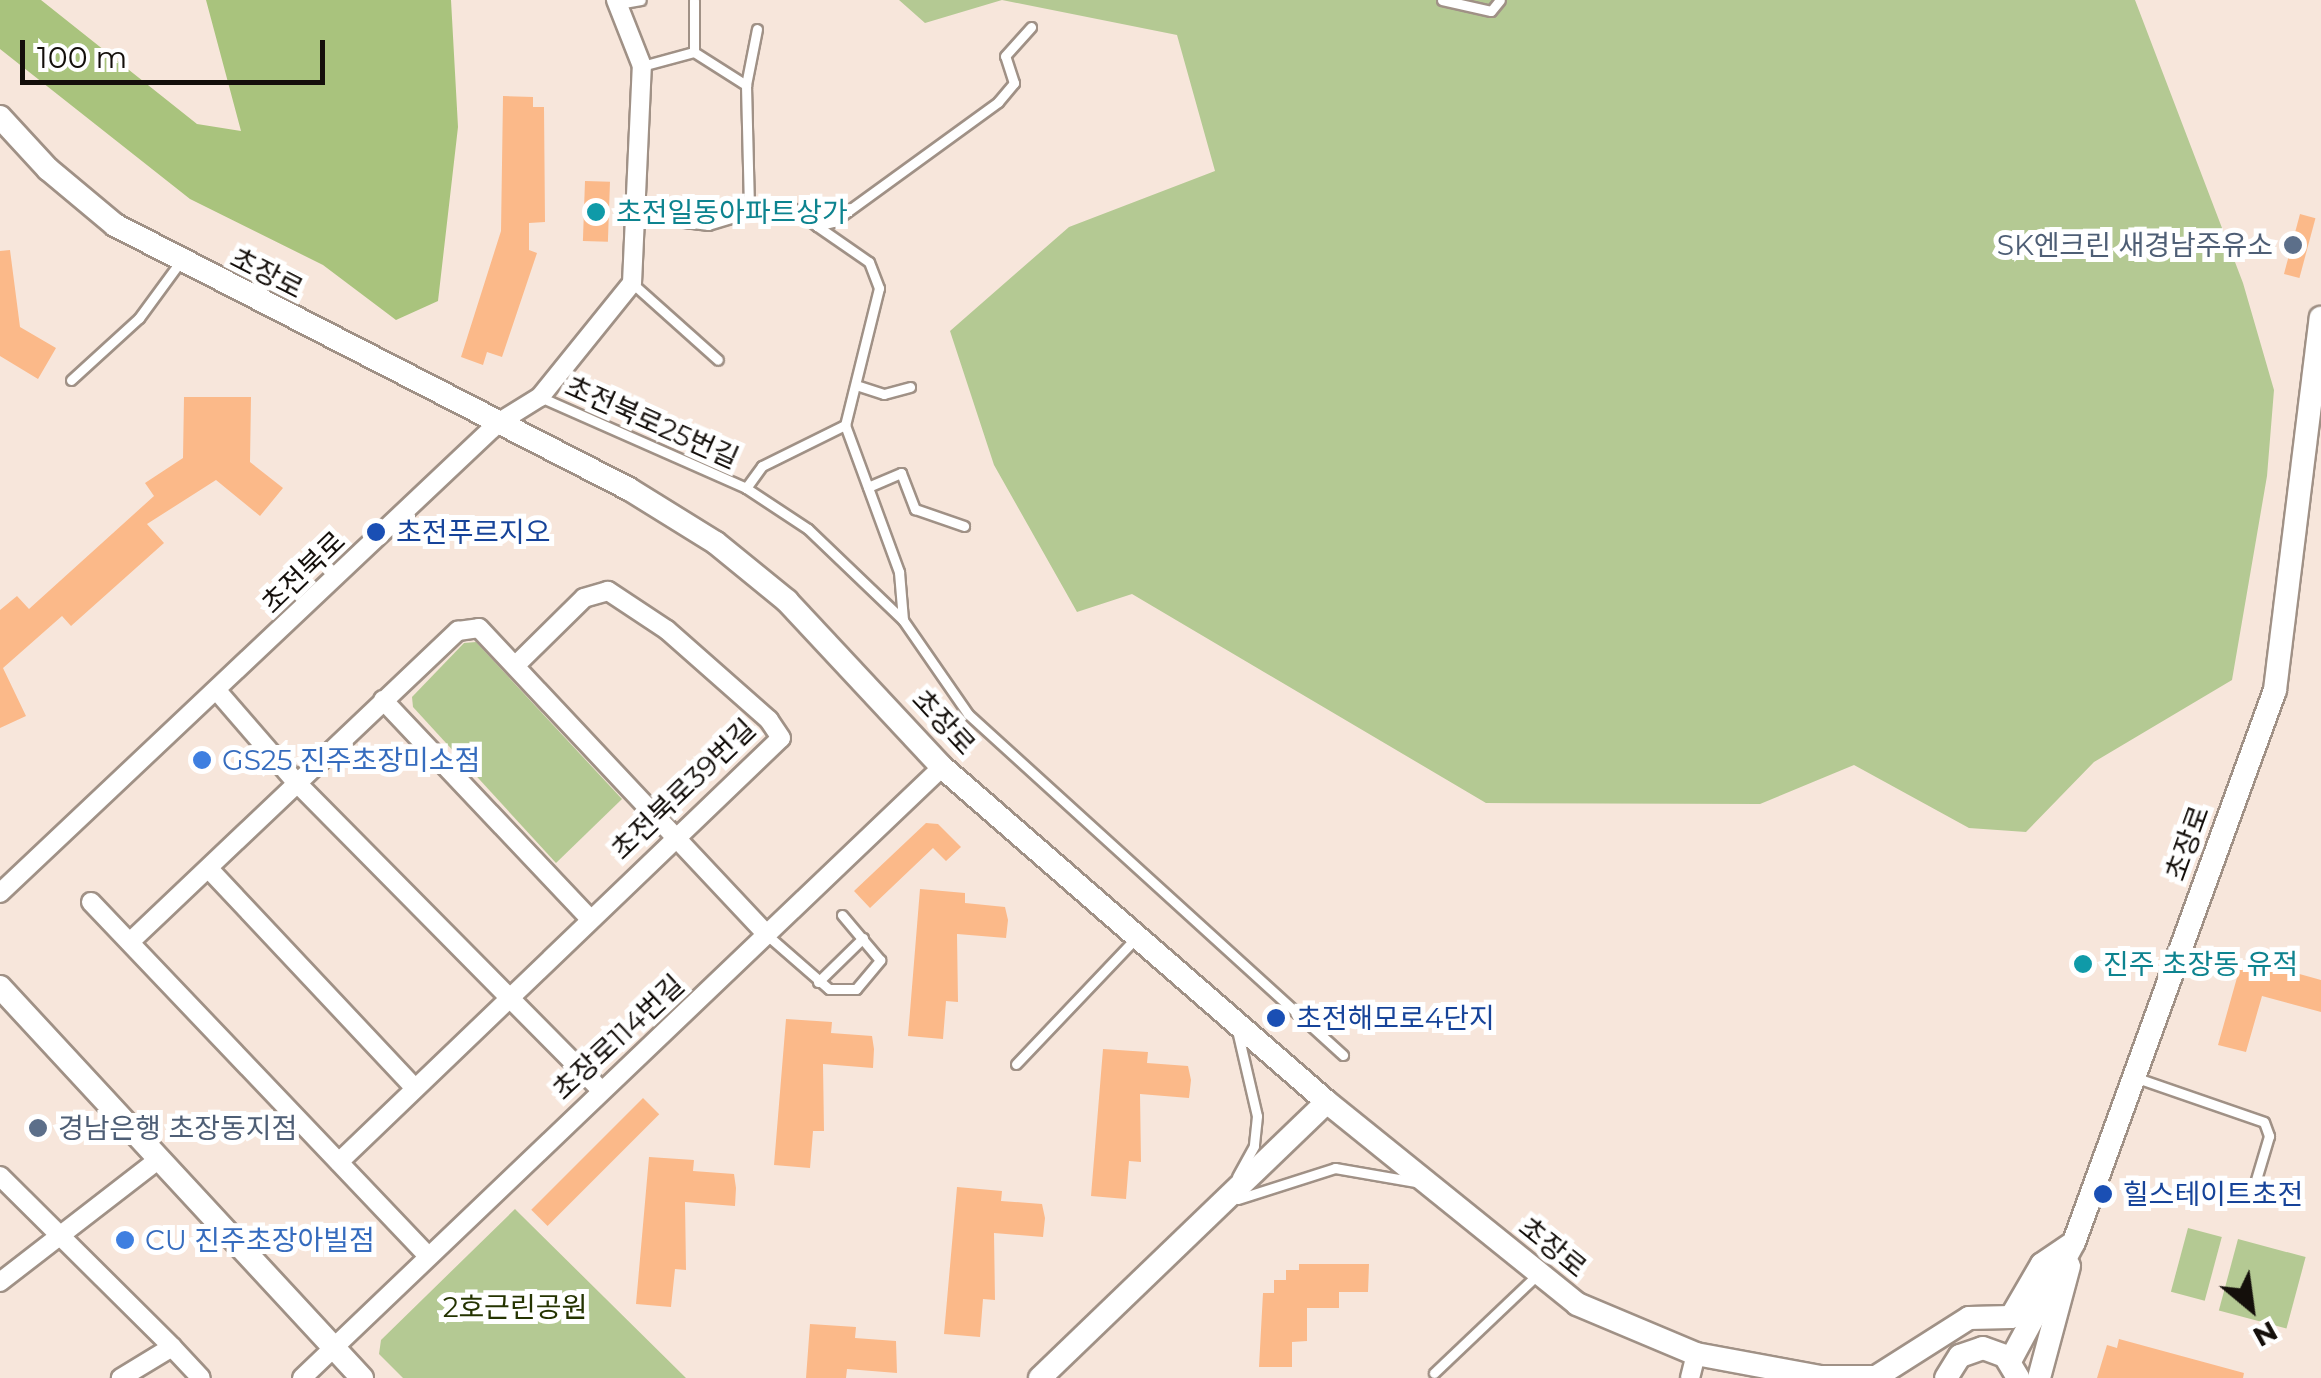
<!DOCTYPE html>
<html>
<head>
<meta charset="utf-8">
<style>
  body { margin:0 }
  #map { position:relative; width:2321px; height:1378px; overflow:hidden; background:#f7e6db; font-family:Montserrat,"Noto Sans KR",sans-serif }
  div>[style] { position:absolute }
  .green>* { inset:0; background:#b4c993; transform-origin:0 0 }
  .forest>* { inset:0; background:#a9c37d }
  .building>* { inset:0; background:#fbb989; transform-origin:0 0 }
  .roads { filter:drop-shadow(2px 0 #a09186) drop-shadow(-2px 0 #a09186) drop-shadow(0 2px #a09186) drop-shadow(0 -2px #a09186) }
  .lane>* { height:9px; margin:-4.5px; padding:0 4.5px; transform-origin:4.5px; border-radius:4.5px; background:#fff }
  .street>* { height:18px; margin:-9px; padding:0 9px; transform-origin:9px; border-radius:9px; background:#fff }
  .secondary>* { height:22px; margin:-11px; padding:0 11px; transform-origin:11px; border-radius:11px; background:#fff }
  .dots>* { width:28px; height:28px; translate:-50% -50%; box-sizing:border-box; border:5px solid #fff; border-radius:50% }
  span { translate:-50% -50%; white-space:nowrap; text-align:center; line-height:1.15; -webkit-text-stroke:10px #fff; paint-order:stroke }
  .culture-label { font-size:28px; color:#0d838f }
  .left { translate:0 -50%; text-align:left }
  .service-label { font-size:28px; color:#4e5e75 }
  .right { translate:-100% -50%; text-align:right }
  .street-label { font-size:28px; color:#140f0b }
  .transit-label { font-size:28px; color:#164399 }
  .shop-label { font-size:28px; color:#366cbe }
  .park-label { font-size:28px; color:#243300 }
  .north { position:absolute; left:2201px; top:1258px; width:100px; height:100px; -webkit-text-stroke:8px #fff; paint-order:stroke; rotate:151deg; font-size:28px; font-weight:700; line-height:40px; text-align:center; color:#140f0b }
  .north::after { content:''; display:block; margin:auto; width:35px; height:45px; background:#140f0b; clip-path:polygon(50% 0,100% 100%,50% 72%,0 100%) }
  .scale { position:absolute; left:20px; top:40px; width:305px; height:45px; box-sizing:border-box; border:5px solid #140f0b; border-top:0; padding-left:12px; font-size:30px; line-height:35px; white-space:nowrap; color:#140f0b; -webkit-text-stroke:8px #fff; paint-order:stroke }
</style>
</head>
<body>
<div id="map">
  <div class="green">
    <div style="clip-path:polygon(899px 0,2135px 0,2243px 283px,2274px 390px,2267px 476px,2232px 680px,2094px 762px,2026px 832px,1969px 828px,1854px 765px,1760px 804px,1486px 803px,1132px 594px,1077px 612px,994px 465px,950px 331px,1069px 227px,1215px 171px,1177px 35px,1002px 0,925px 23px)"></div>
    <div style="clip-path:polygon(476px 642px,622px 799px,556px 863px,413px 707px,412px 697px,464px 643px)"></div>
    <div style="clip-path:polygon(515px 1209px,522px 1216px,686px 1378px,403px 1378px,379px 1354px,381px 1340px)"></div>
    <div style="left:2188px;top:1228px;width:35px;height:66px;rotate:15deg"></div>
    <div style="left:2238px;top:1239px;width:70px;height:74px;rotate:15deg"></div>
  </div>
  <div class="forest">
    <div style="clip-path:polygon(0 0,41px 0,197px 124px,241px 131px,206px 0,451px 0,458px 127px,438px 301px,396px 320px,323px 265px,190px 199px,0 49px)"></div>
  </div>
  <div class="building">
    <div style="clip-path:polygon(503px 96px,533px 97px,533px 107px,544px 107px,545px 222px,529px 223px,529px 250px,537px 253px,502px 357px,487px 352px,483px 365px,461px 357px,501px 231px)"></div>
    <div style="left:585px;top:181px;width:25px;height:60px;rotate:2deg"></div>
    <div style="left:2300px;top:214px;width:16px;height:62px;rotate:15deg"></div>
    <div style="clip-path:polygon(10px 250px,20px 327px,56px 348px,38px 379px,0 356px,0 251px)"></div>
    <div style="clip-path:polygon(184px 397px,251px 397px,250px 462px,283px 488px,260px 516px,216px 480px,147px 524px,164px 543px,71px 626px,62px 616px,3px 668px,26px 716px,0 728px,0 610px,17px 596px,29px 609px,154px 496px,145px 483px,183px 458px)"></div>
    <div style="clip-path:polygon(926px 823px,938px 824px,961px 847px,946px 861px,933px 848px,870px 908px,854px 891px)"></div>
    <div style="clip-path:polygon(920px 889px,965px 893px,965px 903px,1005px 907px,1008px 920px,1006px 938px,957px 934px,958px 1002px,946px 1001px,943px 1039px,908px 1036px)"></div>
    <div style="clip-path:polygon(2252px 961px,2321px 980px,2321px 1012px,2262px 996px,2246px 1052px,2218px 1045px,2240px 967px,2250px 970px)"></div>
    <div style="clip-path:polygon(786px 1019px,832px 1022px,831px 1033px,872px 1036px,874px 1049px,873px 1068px,823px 1064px,824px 1131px,813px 1131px,810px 1168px,774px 1165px)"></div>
    <div style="clip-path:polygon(1103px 1049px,1148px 1052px,1147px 1063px,1188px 1066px,1191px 1080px,1189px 1098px,1140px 1094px,1141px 1162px,1129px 1161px,1126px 1199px,1091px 1196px)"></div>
    <div style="left:643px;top:1098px;width:23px;height:158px;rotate:45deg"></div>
    <div style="clip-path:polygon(649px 1157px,694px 1160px,693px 1171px,734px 1174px,736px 1188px,735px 1206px,685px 1202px,686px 1270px,675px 1269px,671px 1307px,636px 1304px)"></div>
    <div style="clip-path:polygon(957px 1187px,1002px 1191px,1001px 1201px,1042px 1204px,1045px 1218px,1043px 1237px,994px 1233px,995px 1300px,983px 1299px,980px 1337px,944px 1334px)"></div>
    <div style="clip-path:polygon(1299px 1264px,1369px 1264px,1368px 1292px,1339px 1292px,1339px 1308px,1307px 1308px,1307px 1341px,1292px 1342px,1292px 1367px,1259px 1367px,1263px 1293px,1274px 1293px,1274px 1280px,1286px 1280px,1286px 1270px,1299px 1270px)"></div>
    <div style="clip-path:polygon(810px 1324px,856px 1327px,855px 1338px,896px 1341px,897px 1373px,847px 1369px,846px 1378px,806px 1378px)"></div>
    <div style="clip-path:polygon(2119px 1339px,2244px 1373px,2243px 1378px,2097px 1378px,2107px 1345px,2117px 1348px)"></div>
  </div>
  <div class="roads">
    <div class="lane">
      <div style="left:1442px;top:0;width:50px;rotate:12.7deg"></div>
      <div style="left:1491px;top:11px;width:14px;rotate:-51deg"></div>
      <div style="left:618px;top:4px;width:23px;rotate:-10deg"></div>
      <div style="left:694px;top:52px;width:62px;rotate:32.4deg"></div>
      <div style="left:642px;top:66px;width:54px;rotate:-15.1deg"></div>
      <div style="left:694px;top:52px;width:52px;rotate:-90deg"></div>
      <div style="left:749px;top:208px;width:123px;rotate:-91.4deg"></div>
      <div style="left:746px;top:85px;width:57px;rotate:-78.9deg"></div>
      <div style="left:635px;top:216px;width:74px;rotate:7deg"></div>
      <div style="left:708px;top:225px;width:79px;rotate:-16.8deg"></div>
      <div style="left:784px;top:202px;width:41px;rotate:36deg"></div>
      <div style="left:817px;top:226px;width:16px;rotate:-14deg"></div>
      <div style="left:833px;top:222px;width:204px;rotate:-36deg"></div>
      <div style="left:998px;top:102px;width:25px;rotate:-50deg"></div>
      <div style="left:1014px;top:83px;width:28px;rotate:-108deg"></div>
      <div style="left:1005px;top:56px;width:39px;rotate:-48deg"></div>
      <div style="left:817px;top:226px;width:63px;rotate:34.7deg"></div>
      <div style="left:869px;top:262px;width:28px;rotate:69deg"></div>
      <div style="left:879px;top:288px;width:141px;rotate:103.9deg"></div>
      <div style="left:845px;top:425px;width:157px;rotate:69.8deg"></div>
      <div style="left:899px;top:572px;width:48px;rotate:85.2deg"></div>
      <div style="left:632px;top:283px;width:115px;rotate:41.8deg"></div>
      <div style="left:71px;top:380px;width:92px;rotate:-42.4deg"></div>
      <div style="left:139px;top:318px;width:69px;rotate:-53.8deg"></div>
      <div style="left:859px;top:386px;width:26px;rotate:18deg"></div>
      <div style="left:884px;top:394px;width:27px;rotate:-15deg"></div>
      <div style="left:540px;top:397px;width:225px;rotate:23.8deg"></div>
      <div style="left:746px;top:488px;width:74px;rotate:33.5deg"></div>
      <div style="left:808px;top:529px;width:132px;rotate:43.8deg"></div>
      <div style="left:903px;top:620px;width:114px;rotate:55.3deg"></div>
      <div style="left:968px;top:714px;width:507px;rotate:42.28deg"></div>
      <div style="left:868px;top:487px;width:36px;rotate:-23deg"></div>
      <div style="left:901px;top:473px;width:39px;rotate:69deg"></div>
      <div style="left:915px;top:509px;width:52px;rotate:19.1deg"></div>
      <div style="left:746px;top:488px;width:27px;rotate:-54deg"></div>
      <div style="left:762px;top:466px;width:93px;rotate:-26.3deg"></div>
      <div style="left:767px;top:935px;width:82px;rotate:41.1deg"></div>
      <div style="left:829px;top:989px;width:27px"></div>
      <div style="left:856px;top:989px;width:38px;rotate:-50deg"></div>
      <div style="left:880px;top:960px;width:59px;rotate:-130.2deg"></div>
      <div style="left:818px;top:982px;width:63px;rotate:-44.4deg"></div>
      <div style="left:1237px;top:1030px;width:88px;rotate:76.9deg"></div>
      <div style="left:1257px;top:1116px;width:30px;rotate:96deg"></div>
      <div style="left:1254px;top:1146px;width:35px;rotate:119deg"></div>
      <div style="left:1016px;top:1064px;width:173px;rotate:-46.4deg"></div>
      <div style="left:2137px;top:1078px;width:134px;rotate:19.1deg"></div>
      <div style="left:2264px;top:1122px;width:15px;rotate:70deg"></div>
      <div style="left:2269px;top:1136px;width:59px;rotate:106.6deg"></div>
      <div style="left:1238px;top:1199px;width:102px;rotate:-17.7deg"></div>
      <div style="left:1335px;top:1168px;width:82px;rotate:9.8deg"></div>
      <div style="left:1434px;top:1373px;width:141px;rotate:-43.6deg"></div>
    </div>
    <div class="street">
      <div style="left:218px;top:692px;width:119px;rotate:49.1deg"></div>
      <div style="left:296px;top:782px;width:433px;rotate:45.3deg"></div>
      <div style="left:383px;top:700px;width:300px;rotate:46.6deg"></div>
      <div style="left:209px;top:869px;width:299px;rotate:46.8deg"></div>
      <div style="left:0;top:893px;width:685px;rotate:-43.34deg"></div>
      <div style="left:498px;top:423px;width:49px;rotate:-31.8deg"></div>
      <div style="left:540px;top:397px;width:146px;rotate:-51.1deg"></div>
      <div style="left:632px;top:283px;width:217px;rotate:-87.4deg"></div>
      <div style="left:642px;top:66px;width:71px;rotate:-111.5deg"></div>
      <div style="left:91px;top:902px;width:487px;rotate:46.4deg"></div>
      <div style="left:131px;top:941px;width:451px;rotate:-43.5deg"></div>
      <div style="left:458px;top:631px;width:21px;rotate:-8deg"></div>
      <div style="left:479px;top:628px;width:421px;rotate:46.8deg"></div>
      <div style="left:339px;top:1162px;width:612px;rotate:-43.81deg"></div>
      <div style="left:781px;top:738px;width:22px;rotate:-124deg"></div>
      <div style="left:769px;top:720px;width:136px;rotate:-138.6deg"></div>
      <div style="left:667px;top:630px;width:71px;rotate:-146.5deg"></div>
      <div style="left:608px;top:591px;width:25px;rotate:164deg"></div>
      <div style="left:584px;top:598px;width:95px;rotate:135.4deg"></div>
      <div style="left:0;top:1176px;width:243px;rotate:44.8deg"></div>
      <div style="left:172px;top:1347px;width:60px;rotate:148.7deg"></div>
      <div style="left:0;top:1282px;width:200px;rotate:-37.7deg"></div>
      <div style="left:172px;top:1347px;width:42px;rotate:46.9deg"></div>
      <div style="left:302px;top:1378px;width:885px;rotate:-43.67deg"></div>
      <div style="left:1690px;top:1378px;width:25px;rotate:-76deg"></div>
    </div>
    <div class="secondary">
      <div style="left:0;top:117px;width:71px;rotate:47.3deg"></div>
      <div style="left:48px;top:169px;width:87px;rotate:39.9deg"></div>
      <div style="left:115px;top:225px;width:578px;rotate:27.19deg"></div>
      <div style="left:629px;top:489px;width:102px;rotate:31.8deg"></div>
      <div style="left:716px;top:543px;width:92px;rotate:39.2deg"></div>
      <div style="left:787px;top:601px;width:227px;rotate:47deg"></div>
      <div style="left:942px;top:767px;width:510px;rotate:41.03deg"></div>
      <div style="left:1327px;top:1102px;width:321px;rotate:38.9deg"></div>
      <div style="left:1577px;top:1304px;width:129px;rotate:22.8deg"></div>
      <div style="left:1696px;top:1354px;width:131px;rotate:10.5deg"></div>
      <div style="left:0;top:987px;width:533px;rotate:47.21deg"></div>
      <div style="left:2010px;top:1361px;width:135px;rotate:-61.7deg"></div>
      <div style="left:2074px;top:1242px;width:587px;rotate:-69.99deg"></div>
      <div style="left:2275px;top:690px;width:375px;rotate:-83deg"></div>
      <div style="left:1820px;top:1377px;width:56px"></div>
      <div style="left:1876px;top:1377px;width:110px;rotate:-32.4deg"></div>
      <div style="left:1969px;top:1318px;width:42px;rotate:-1.4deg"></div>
      <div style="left:2011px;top:1317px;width:61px;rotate:-59.7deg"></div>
      <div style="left:2042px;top:1264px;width:36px;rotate:-34deg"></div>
      <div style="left:1040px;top:1378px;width:398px;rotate:-43.9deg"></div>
      <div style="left:1946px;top:1378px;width:26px;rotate:-58deg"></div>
      <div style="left:1960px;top:1356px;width:24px;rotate:-19deg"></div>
      <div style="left:1983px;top:1348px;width:23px;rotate:20deg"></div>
      <div style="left:2005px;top:1356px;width:26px;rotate:59deg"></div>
      <div style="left:2039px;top:1378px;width:116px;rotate:-75deg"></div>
    </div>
  </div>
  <div class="dots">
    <div style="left:596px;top:212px;background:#0f9aa8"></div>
    <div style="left:2293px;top:245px;background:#5c6f8a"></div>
    <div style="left:376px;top:532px;background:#1a4fb4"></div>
    <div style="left:202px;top:760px;background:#3f7fe0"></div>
    <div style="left:2083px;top:964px;background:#0f9aa8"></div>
    <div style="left:1276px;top:1018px;background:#1a4fb4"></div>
    <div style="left:38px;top:1128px;background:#5c6f8a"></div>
    <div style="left:2103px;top:1194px;background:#1a4fb4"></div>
    <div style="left:125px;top:1240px;background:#3f7fe0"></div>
  </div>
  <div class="culture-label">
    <span class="left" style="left:616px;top:212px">초전일동아파트상가</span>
    <span class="left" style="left:2103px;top:964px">진주 초장동 유적</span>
  </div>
  <div class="service-label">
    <span class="right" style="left:2273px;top:245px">SK엔크린 새경남주유소</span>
    <span class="left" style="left:58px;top:1128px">경남은행 초장동지점</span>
  </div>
  <div class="street-label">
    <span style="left:267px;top:273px;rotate:27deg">초장로</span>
    <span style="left:652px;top:422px;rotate:24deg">초전북로25번길</span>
    <span style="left:303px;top:572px;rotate:-44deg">초전북로</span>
    <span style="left:944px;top:722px;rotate:47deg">초장로</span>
    <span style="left:683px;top:789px;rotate:-44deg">초전북로39번길</span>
    <span style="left:2187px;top:843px;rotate:-70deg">초장로</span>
    <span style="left:618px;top:1037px;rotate:-43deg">초장로114번길</span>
    <span style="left:1553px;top:1247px;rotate:39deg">초장로</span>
  </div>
  <div class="transit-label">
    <span class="left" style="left:396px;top:532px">초전푸르지오</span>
    <span class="left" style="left:1296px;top:1018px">초전해모로4단지</span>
    <span class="left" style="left:2123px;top:1194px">힐스테이트초전</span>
  </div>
  <div class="shop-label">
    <span class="left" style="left:222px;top:760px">GS25 진주초장미소점</span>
    <span class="left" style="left:145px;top:1240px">CU 진주초장아빌점</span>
  </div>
  <div class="park-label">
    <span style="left:515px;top:1307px">2호근린공원</span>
  </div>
  <div class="north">N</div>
  <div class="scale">100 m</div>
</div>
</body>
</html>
